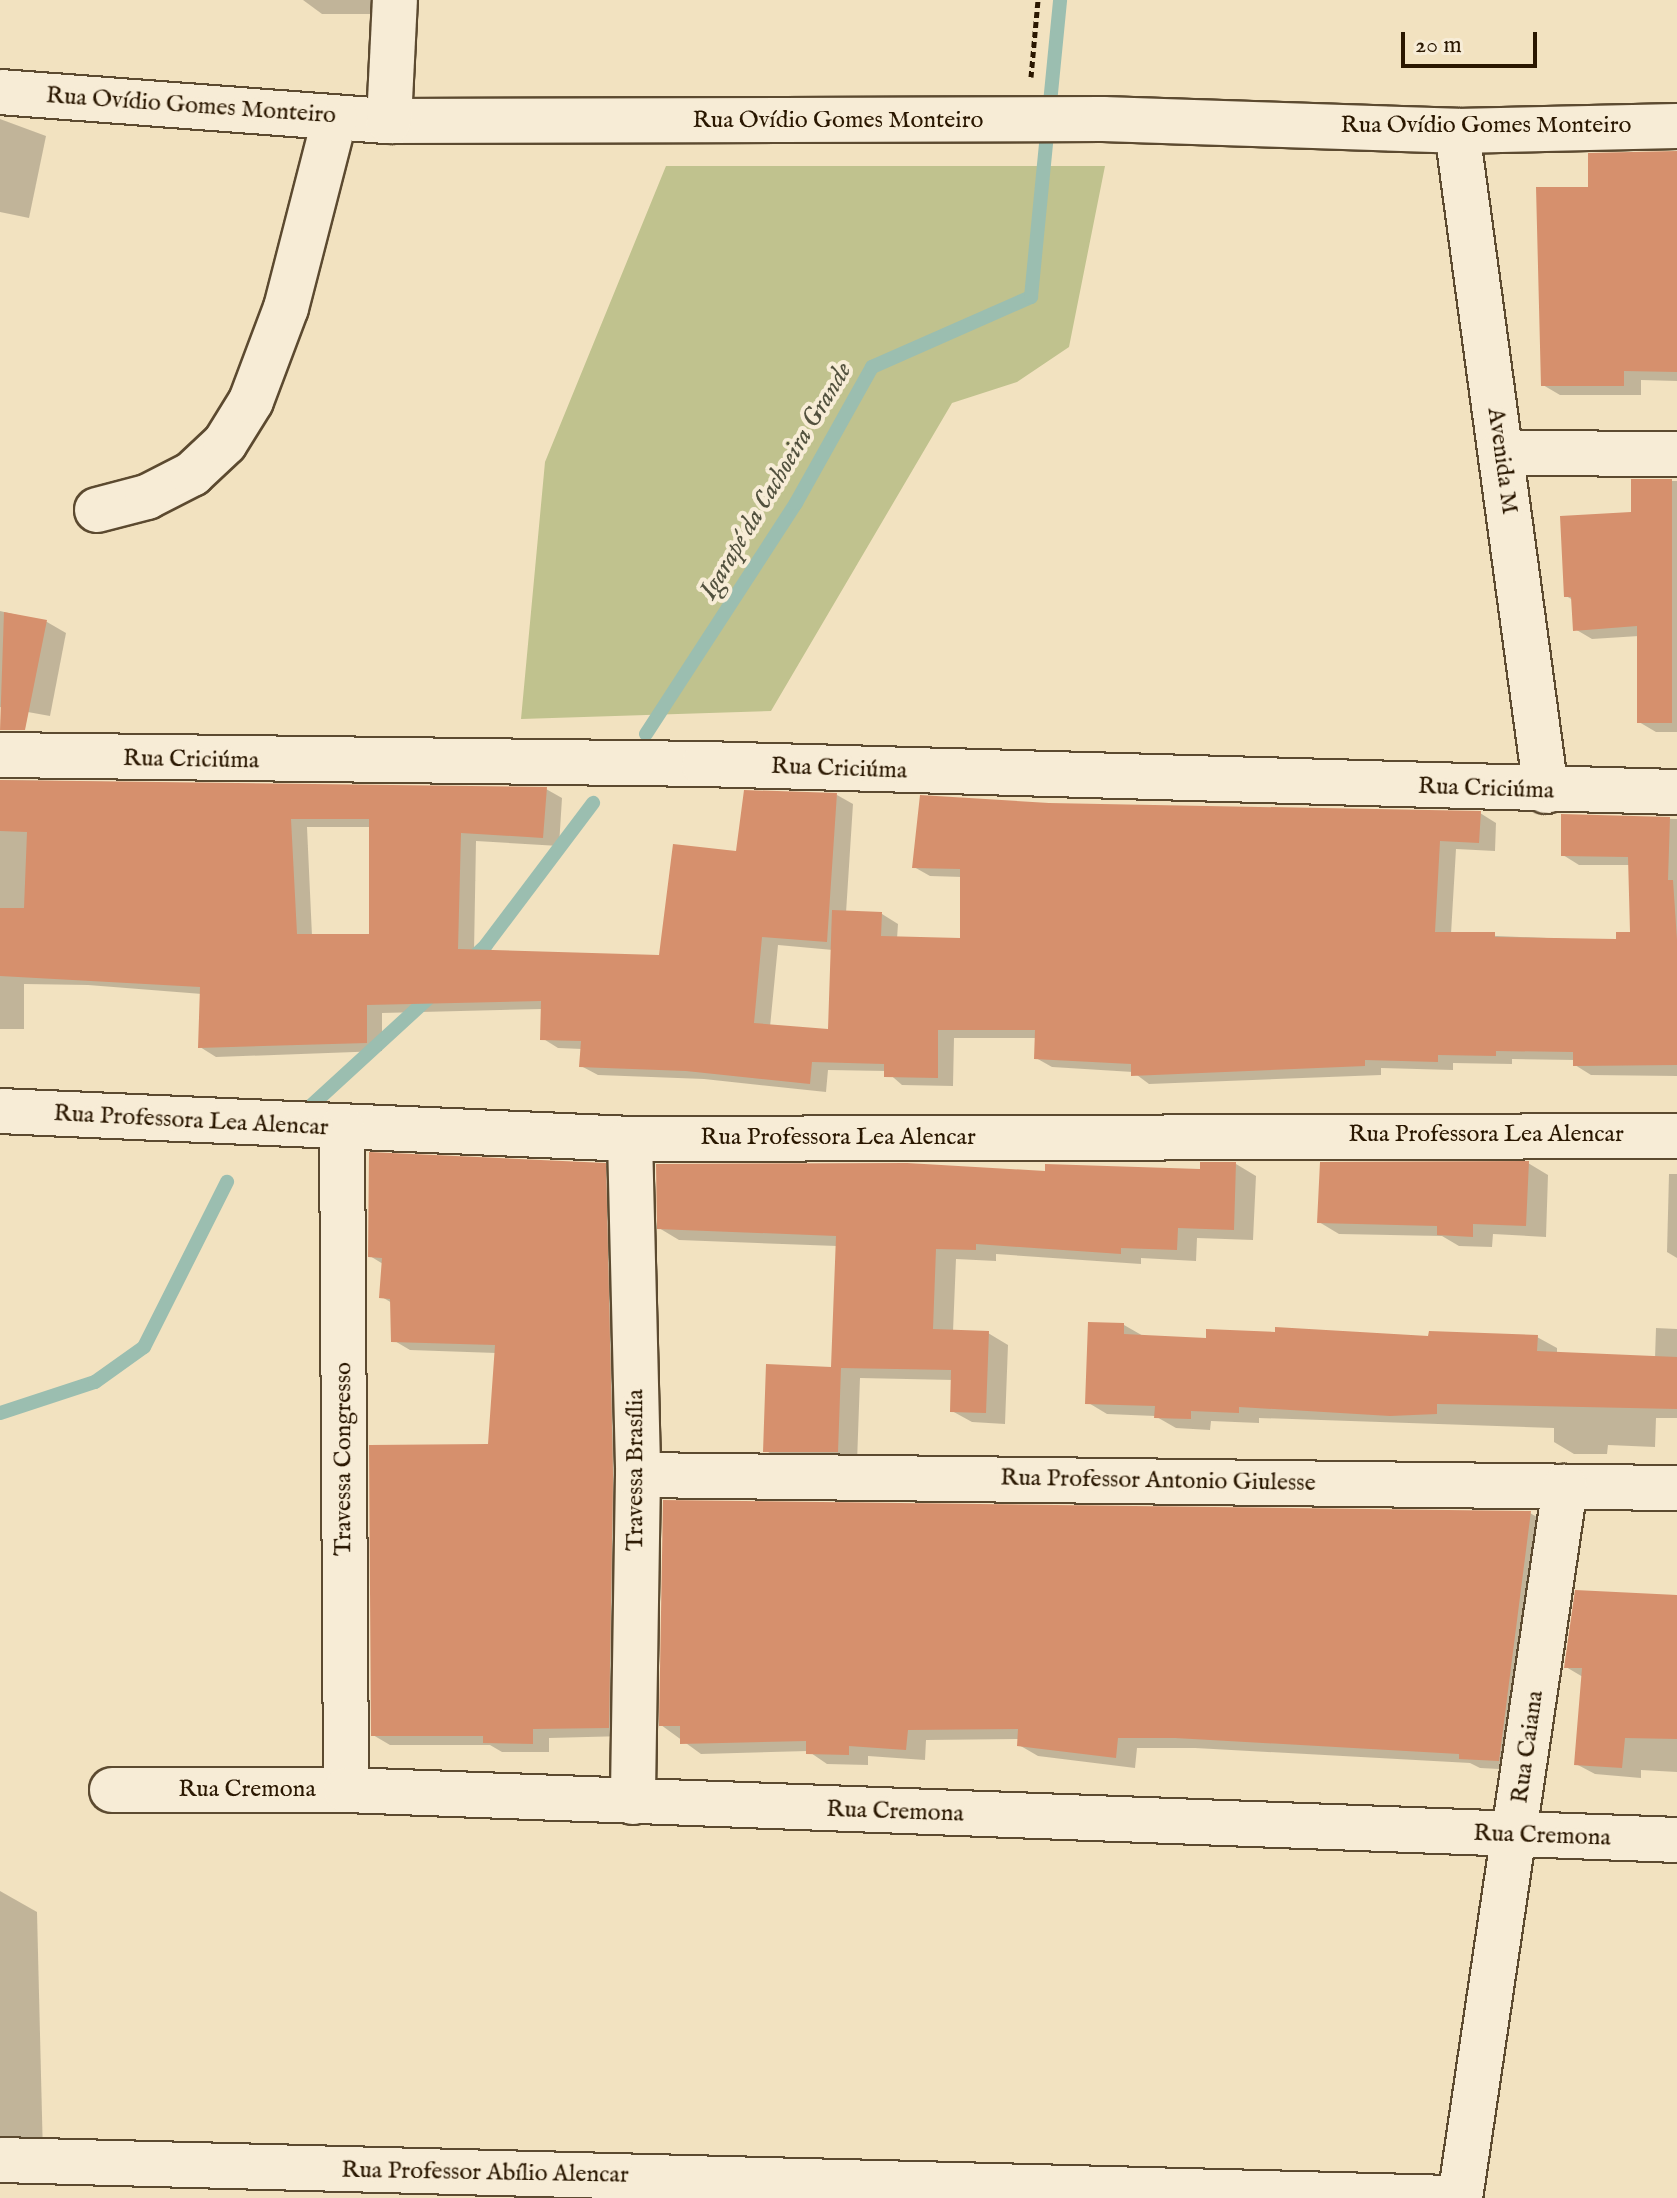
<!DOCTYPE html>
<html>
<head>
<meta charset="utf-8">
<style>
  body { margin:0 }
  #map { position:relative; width:1677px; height:2198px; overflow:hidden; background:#f2e2c0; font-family:"IM FELL English",serif }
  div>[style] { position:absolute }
  .green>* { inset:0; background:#c0c28e }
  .shadow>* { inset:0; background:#0003 }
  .stream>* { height:14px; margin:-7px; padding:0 7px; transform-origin:7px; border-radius:7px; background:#9bbeb0 }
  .building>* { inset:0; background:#d6906d }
  .path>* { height:5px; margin-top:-2.5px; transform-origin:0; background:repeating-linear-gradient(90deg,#2a1700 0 6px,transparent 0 10px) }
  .roads { filter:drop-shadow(2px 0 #5c4a30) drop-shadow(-2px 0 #5c4a30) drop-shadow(0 2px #5c4a30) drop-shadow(0 -2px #5c4a30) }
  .minor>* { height:44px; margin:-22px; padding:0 22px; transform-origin:22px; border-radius:22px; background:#f7ecd6 }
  span { translate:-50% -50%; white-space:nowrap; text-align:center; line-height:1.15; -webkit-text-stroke:8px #f7ecd6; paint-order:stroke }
  .street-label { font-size:24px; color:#2a1700 }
  .water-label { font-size:26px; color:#52513e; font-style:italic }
  .scale { position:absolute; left:1401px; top:32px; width:136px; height:36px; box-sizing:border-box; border:4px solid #2a1700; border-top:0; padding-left:10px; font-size:24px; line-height:28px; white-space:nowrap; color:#2a1700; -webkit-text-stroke:6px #f7ecd6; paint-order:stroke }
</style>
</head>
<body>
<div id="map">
  <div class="green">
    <div style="clip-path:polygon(666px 166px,1105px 166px,1069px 347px,1017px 382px,952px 403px,771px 711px,521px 719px,545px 462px)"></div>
  </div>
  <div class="shadow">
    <div style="clip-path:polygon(303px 0,390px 0,389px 14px,322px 14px)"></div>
    <div style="clip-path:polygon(0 119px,46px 136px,29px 218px,0 212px)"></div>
    <div style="clip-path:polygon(1677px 153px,1677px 381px,1641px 380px,1641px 395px,1560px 395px,1543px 385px,1590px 189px)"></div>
    <div style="clip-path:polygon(1633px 481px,1677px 481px,1677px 732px,1656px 732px,1639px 722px,1639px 636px,1592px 639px,1575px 629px,1573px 600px,1566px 596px,1633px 514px)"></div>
    <div style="clip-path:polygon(0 611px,47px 622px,66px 633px,50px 716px,0 707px)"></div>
    <div style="clip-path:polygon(evenodd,0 780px,546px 789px,562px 798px,559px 846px,476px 841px,474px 952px,661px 958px,737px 853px,837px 795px,853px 804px,846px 913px,882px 914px,898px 924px,897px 939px,962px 940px,962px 877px,930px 876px,914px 867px,1049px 805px,1480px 813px,1496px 823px,1495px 851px,1456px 849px,1451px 934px,1617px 941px,1632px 934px,1630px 865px,1579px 865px,1563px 855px,1563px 816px,1677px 819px,1677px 1076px,1591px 1075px,1575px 1065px,1575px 1060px,1512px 1059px,1512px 1064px,1453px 1063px,1453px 1070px,1381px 1068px,1381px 1075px,1149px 1084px,1133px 1072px,1052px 1067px,1036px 1058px,1037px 1038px,954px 1038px,953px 1086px,902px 1085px,886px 1071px,828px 1070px,826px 1092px,704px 1079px,598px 1075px,581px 1066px,582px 1049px,558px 1048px,542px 1038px,543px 1009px,382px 1013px,382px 1051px,216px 1057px,200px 1047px,202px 994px,88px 985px,24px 984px,24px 1029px,0 1029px,0 780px,307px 827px,371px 827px,371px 936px,312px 936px,307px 827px,0 780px,778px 945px,833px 950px,830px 1031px,770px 1027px,778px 945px)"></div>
    <div style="clip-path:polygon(1528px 1163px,1548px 1175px,1546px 1237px,1493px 1234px,1492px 1247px,1459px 1246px,1442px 1236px,1339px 1234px,1319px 1222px)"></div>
    <div style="clip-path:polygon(1236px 1164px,1256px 1176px,1253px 1240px,1197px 1238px,1196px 1261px,1141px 1258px,1141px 1264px,996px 1254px,996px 1261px,956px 1259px,953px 1332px,988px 1333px,1008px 1345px,1005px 1424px,972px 1422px,952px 1411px,953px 1380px,860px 1378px,857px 1463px,784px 1462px,765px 1450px,833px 1369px,837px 1246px,679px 1240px,659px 1228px,1047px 1173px,1202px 1171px)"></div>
    <div style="clip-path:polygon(605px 1165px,622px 1175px,626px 1736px,549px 1738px,549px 1752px,502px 1752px,490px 1745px,390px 1745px,373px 1735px,490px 1446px,496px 1353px,410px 1350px,393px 1340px,392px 1303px,382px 1297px,383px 1264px,370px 1256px)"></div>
    <div style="clip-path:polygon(1669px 1174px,1677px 1174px,1677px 1258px,1667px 1252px)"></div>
    <div style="clip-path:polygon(1124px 1325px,1145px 1337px,1208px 1340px,1537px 1337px,1557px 1348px,1557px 1354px,1655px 1358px,1656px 1328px,1677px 1329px,1677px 1418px,1656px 1418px,1655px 1447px,1608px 1445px,1607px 1454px,1574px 1454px,1554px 1442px,1554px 1428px,1259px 1418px,1259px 1423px,1211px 1421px,1210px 1430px,1176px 1428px,1155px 1416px,1107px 1414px,1087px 1402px)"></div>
    <div style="clip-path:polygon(1530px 1513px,1549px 1524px,1518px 1770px,1480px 1768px,1470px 1763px,1195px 1748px,1137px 1748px,1135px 1768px,1038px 1756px,1019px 1745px,1019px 1739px,926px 1740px,925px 1760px,868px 1756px,868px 1765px,827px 1764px,808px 1751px,701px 1754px,661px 1725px)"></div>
    <div style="clip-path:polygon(1677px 1597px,1677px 1772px,1641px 1770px,1641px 1778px,1595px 1774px,1576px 1764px,1583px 1677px,1566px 1667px)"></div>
    <div style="clip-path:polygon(0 1891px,37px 1912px,43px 2156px,0 2158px)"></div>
  </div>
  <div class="stream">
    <div style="left:646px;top:734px;width:275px;rotate:-57deg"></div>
    <div style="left:796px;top:503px;width:156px;rotate:-60.8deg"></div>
    <div style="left:872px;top:367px;width:174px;rotate:-23.8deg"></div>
    <div style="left:1031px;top:297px;width:298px;rotate:-84.4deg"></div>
    <div style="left:467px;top:963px;width:26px;rotate:-43deg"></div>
    <div style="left:486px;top:945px;width:178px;rotate:-53deg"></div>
    <div style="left:302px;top:1114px;width:179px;rotate:-42.5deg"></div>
    <div style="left:0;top:1413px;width:100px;rotate:-18.1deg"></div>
    <div style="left:95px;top:1382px;width:60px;rotate:-35.5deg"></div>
    <div style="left:144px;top:1347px;width:185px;rotate:-63.3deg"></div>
  </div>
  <div class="building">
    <div style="clip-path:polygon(1677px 151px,1677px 372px,1624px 371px,1624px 386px,1541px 386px,1536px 187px,1588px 187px,1588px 153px)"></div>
    <div style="clip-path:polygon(1631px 479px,1672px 479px,1672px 723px,1637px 723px,1637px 626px,1573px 631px,1571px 597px,1564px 597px,1560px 516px,1631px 512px)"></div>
    <div style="clip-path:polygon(4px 612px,47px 620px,25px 730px,0 730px)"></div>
    <div style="clip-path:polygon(evenodd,0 780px,547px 787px,543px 838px,461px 833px,458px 949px,659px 955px,673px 844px,736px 851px,744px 790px,837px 793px,827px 942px,762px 937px,754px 1023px,828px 1029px,832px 910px,882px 912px,881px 936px,960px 938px,960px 869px,912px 868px,920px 795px,1049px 803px,1481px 811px,1479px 843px,1440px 841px,1435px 932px,1495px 932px,1495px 937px,1616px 939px,1616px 932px,1630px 932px,1628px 857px,1561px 856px,1561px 814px,1670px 817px,1668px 880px,1673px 880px,1677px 940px,1677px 1065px,1573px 1066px,1573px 1052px,1496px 1051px,1496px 1056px,1438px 1055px,1438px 1062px,1365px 1060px,1365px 1066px,1131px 1076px,1131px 1064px,1034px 1059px,1035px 1030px,938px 1030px,938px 1078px,884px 1077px,884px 1064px,812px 1062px,810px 1084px,686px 1071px,579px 1067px,581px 1041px,540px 1040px,541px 1001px,367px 1005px,367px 1043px,198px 1048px,200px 987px,0 976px,0 908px,24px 908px,27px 832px,0 831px,0 780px,291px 819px,369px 819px,369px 934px,297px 934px,291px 819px)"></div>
    <div style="clip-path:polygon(369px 1152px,606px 1163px,613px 1475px,609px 1728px,533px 1729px,533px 1744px,483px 1743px,483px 1736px,371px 1736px,369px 1445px,488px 1444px,495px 1345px,391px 1342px,390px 1299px,379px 1298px,382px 1258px,368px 1257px)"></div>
    <div style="clip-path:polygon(1529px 1161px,1526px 1226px,1473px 1224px,1473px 1237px,1437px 1235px,1437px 1226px,1317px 1223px,1320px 1162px)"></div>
    <div style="clip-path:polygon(1200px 1162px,1236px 1162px,1234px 1230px,1178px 1228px,1177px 1250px,1121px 1248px,1121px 1254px,976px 1244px,976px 1250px,936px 1249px,933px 1329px,989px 1331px,986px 1413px,950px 1412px,951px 1370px,841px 1368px,838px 1452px,763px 1452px,766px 1364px,831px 1367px,836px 1236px,657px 1229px,656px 1164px,907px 1163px,1045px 1171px,1045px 1164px,1200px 1169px)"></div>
    <div style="clip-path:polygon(1088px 1322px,1124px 1323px,1124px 1334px,1206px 1338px,1206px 1329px,1275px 1332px,1275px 1327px,1428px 1336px,1429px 1331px,1538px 1335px,1537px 1351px,1677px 1357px,1677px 1409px,1437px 1404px,1437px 1414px,1390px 1416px,1239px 1407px,1239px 1413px,1191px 1411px,1191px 1419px,1154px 1418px,1155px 1406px,1085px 1404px)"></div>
    <div style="clip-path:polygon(663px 1500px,1531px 1511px,1499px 1761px,1459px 1759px,1459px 1754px,1175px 1738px,1118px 1738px,1116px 1758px,1017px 1746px,1018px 1729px,908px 1730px,906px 1750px,849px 1746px,849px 1755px,806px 1754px,806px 1741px,680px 1744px,680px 1726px,659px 1726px)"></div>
    <div style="clip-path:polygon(1575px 1590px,1677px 1595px,1677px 1739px,1625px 1738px,1622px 1768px,1574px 1765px,1582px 1668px,1564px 1668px)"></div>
  </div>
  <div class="path">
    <div style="left:1031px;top:77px;width:77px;rotate:-84.8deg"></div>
  </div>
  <div class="roads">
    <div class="minor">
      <div style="left:0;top:92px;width:390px;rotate:4.3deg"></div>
      <div style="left:389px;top:121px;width:714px;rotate:-0.16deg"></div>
      <div style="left:1103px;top:119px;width:354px;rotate:1.9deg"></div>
      <div style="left:1457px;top:131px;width:220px;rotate:-1.3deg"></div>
      <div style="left:389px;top:121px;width:121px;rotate:-87.2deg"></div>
      <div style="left:1457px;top:131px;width:666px;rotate:82.32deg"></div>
      <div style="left:1501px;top:453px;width:176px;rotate:0.3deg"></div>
      <div style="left:97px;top:510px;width:52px;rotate:-14.6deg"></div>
      <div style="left:147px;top:497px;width:51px;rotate:-27.1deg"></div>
      <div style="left:192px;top:474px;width:45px;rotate:-43.2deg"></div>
      <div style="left:225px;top:443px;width:49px;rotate:-58.2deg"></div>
      <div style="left:251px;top:401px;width:99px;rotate:-69.4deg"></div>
      <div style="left:286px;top:308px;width:197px;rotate:-75.6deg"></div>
      <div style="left:0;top:755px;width:704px;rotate:0.73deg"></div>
      <div style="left:704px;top:764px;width:973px;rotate:1.65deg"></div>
      <div style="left:0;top:1111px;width:631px;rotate:2.54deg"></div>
      <div style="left:630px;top:1139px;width:1047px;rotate:-0.16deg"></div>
      <div style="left:342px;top:1128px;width:662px;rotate:89.65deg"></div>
      <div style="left:630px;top:1139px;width:336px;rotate:88.6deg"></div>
      <div style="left:638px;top:1475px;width:327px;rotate:90.9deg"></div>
      <div style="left:638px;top:1475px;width:1039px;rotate:0.72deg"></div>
      <div style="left:112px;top:1790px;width:234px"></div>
      <div style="left:346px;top:1790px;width:1332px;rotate:2.15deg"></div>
      <div style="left:0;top:2160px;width:1450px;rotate:1.5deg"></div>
      <div style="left:1460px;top:2198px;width:719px;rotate:-81.6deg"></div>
    </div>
  </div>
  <div class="street-label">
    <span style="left:191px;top:106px;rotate:4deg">Rua Ovídio Gomes Monteiro</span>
    <span style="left:838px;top:121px">Rua Ovídio Gomes Monteiro</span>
    <span style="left:1486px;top:126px">Rua Ovídio Gomes Monteiro</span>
    <span style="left:1502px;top:461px;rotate:82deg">Avenida M</span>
    <span style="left:191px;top:760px;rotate:1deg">Rua Criciúma</span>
    <span style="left:839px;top:769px;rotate:2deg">Rua Criciúma</span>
    <span style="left:1486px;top:789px;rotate:2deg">Rua Criciúma</span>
    <span style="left:191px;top:1121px;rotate:3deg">Rua Professora Lea Alencar</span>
    <span style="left:1486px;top:1135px">Rua Professora Lea Alencar</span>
    <span style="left:838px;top:1138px">Rua Professora Lea Alencar</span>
    <span style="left:344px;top:1459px;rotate:-90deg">Travessa Congresso</span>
    <span style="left:636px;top:1470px;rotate:-90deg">Travessa Brasília</span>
    <span style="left:1158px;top:1481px;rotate:1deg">Rua Professor Antonio Giulesse</span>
    <span style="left:1528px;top:1747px;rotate:-82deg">Rua Caiana</span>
    <span style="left:247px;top:1790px">Rua Cremona</span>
    <span style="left:895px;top:1812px;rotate:2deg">Rua Cremona</span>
    <span style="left:1542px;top:1836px;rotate:2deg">Rua Cremona</span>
    <span style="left:485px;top:2173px;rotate:1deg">Rua Professor Abílio Alencar</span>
  </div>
  <div class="water-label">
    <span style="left:776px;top:481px;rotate:-59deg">Igarapé da Cachoeira Grande</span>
  </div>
  <div class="scale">20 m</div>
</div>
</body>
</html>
